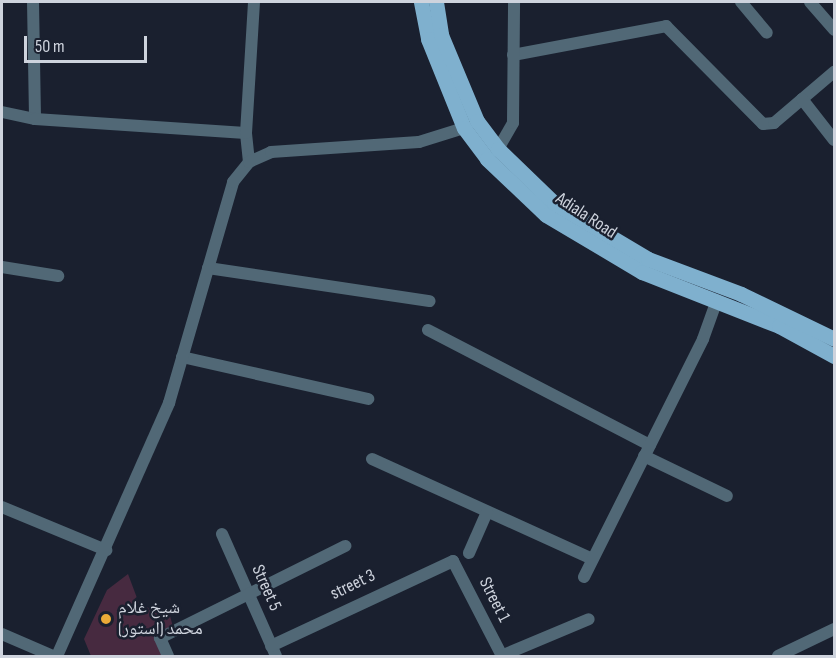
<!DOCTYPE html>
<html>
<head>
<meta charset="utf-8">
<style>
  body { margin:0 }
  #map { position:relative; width:836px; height:658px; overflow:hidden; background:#1a202f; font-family:"Sofia Sans Condensed","Noto Naskh Arabic",sans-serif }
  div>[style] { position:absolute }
  .green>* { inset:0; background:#472a40 }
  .minor>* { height:12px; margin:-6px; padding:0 6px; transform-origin:6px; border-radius:6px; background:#516876 }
  .primary>* { height:15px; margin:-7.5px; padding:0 7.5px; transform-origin:7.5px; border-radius:7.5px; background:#7fb0ce }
  .dots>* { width:16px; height:16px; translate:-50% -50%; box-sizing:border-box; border:3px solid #1a202f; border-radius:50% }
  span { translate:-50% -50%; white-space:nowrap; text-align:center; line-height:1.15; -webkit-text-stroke:5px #1a202f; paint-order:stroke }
  .street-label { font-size:18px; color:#ced3dd }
  .poi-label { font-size:18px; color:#ced3dd }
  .left { translate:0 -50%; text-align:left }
  .frame { position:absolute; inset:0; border:3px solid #ced3dd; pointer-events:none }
  .scale { position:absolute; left:24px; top:36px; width:123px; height:27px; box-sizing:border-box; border:3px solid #ced3dd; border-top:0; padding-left:8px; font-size:18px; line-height:21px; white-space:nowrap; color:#ced3dd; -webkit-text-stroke:4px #1a202f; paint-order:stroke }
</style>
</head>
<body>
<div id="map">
  <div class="green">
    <div style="clip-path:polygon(128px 574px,140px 606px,169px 612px,173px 627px,153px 635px,162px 656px,91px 656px,84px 639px,107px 590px)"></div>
  </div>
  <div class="minor">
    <div style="left:33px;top:2px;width:117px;rotate:89deg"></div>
    <div style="left:741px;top:2px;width:40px;rotate:50deg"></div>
    <div style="left:810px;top:2px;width:37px;rotate:49deg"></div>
    <div style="left:513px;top:55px;width:156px;rotate:-10.7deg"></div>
    <div style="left:666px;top:26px;width:138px;rotate:45.3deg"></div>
    <div style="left:763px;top:124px;width:11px;rotate:-5deg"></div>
    <div style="left:774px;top:123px;width:79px;rotate:-40.4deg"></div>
    <div style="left:802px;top:99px;width:52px;rotate:52deg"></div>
    <div style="left:2px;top:112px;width:34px;rotate:12deg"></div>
    <div style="left:35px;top:119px;width:211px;rotate:3.8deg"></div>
    <div style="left:498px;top:149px;width:30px;rotate:-60deg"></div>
    <div style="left:513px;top:123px;width:121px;rotate:-89.5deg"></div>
    <div style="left:249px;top:162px;width:29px;rotate:-96deg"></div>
    <div style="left:246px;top:133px;width:131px;rotate:-86.5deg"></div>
    <div style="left:2px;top:267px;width:57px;rotate:9.1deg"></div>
    <div style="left:208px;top:268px;width:224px;rotate:8.5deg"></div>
    <div style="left:428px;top:330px;width:250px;rotate:27.4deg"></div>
    <div style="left:182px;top:357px;width:191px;rotate:12.7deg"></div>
    <div style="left:644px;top:456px;width:92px;rotate:25.7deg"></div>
    <div style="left:372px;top:459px;width:242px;rotate:24.4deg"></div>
    <div style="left:2px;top:507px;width:113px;rotate:22.5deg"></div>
    <div style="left:222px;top:534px;width:133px;rotate:66.1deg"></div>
    <div style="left:469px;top:553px;width:45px;rotate:-66.3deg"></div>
    <div style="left:584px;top:577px;width:266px;rotate:-63.4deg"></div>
    <div style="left:703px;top:339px;width:41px;rotate:-70.3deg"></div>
    <div style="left:2px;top:634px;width:56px;rotate:23.3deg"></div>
    <div style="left:271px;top:646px;width:201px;rotate:-25deg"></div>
    <div style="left:453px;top:561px;width:107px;rotate:62.7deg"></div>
    <div style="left:57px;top:656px;width:277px;rotate:-66.1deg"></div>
    <div style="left:169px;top:403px;width:230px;rotate:-73.8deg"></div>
    <div style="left:233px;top:182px;width:26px;rotate:-51deg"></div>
    <div style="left:249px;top:162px;width:24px;rotate:-24deg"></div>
    <div style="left:271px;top:152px;width:148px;rotate:-3.9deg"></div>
    <div style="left:419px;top:142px;width:47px;rotate:-17.3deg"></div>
    <div style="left:168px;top:656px;width:20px;rotate:-114deg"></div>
    <div style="left:160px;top:638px;width:207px;rotate:-26.4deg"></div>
    <div style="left:501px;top:656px;width:95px;rotate:-22.8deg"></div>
    <div style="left:778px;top:656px;width:62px;rotate:-25.7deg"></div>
  </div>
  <div class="primary">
    <div style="left:421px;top:2px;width:38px;rotate:79deg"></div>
    <div style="left:428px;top:39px;width:96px;rotate:68deg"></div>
    <div style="left:464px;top:128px;width:39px;rotate:53deg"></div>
    <div style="left:487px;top:159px;width:81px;rotate:43.5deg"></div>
    <div style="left:546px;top:215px;width:112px;rotate:30.7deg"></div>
    <div style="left:642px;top:272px;width:147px;rotate:21.5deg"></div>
    <div style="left:779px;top:326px;width:63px;rotate:28.6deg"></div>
    <div style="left:436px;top:2px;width:33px;rotate:81deg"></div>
    <div style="left:441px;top:35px;width:93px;rotate:67.3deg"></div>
    <div style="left:477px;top:121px;width:35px;rotate:53deg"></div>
    <div style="left:498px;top:149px;width:78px;rotate:44deg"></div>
    <div style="left:554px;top:203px;width:109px;rotate:30.8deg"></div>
    <div style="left:648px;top:259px;width:99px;rotate:20.6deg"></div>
    <div style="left:741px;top:294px;width:103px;rotate:25.8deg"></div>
  </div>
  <div class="dots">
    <div style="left:106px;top:619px;background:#eaaa38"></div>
  </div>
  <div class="street-label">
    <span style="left:586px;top:216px;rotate:33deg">Adiala Road</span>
    <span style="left:353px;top:585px;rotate:-26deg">street 3</span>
    <span style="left:266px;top:588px;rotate:66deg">Street 5</span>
    <span style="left:494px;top:600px;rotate:63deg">Street 1</span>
  </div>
  <div class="poi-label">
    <span class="left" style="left:118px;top:619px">شیخ غلام<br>محمد (استور)</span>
  </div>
  <div class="frame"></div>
  <div class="scale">50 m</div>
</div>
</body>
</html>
